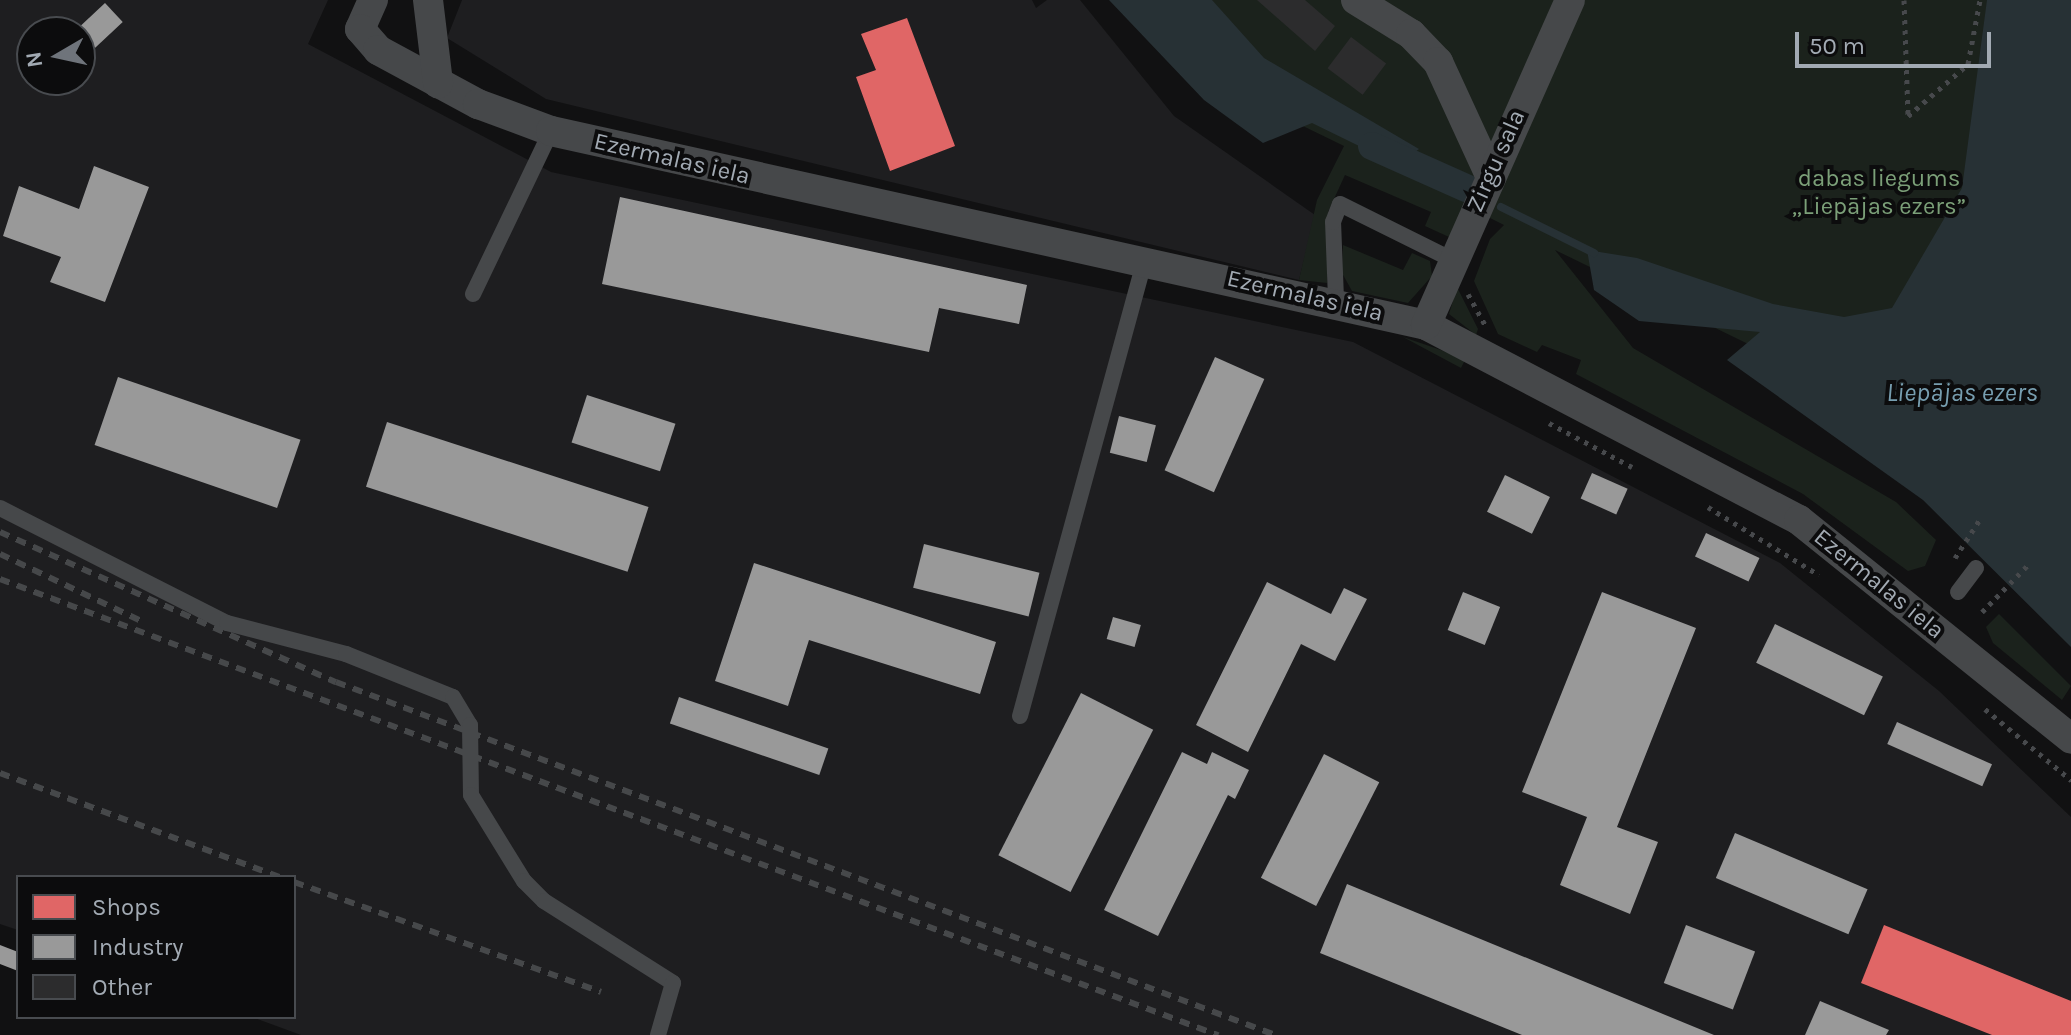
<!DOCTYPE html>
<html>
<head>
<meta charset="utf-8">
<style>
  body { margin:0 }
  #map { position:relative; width:2071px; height:1035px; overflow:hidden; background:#111112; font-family:Karla,sans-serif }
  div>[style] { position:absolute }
  .built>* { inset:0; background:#1e1e20 }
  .green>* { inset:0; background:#1b221c }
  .water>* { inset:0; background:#273135 }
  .shops>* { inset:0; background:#e06666 }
  .industry>* { inset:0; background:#999; transform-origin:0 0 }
  .stream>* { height:8px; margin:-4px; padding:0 4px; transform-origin:4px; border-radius:4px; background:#273135 }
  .canal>* { height:28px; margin:-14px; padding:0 14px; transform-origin:14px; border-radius:14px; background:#273135 }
  .building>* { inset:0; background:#2c2c2d; transform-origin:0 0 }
  .path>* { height:5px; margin-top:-2.5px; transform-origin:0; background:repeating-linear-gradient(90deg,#47494c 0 4px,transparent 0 10px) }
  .service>* { height:16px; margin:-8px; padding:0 8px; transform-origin:8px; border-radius:8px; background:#46484a }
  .minor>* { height:30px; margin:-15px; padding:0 15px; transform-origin:15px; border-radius:15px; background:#46484a }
  .rail>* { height:6px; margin-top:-3px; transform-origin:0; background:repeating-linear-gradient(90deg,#46484a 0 10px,transparent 0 18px) }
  span { translate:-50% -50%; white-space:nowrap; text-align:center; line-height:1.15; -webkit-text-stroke:8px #0c0c0d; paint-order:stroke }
  .street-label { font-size:24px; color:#a2aab3 }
  .park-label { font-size:24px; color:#7b9f78 }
  .water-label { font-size:26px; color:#779eb0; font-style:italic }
  .legend { position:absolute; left:16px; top:875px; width:280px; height:144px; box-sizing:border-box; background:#0c0c0d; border:2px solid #484b4f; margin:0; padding:10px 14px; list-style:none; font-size:24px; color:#a2aab3 }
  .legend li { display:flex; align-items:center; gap:16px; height:40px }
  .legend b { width:40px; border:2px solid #484b4f }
  .north { position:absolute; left:16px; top:16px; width:80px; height:80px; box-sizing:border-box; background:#0c0c0d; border:2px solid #484b4f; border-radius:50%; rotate:261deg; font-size:22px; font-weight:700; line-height:32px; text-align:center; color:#a2aab3 }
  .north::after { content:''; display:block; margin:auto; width:28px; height:36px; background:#6f747b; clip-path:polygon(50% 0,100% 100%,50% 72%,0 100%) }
  .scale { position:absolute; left:1795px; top:32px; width:196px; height:36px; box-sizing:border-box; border:4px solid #a2aab3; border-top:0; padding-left:10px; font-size:24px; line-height:28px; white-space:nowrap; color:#a2aab3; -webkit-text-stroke:6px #0c0c0d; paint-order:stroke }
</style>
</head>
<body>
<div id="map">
  <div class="built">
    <div style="clip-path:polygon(evenodd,0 0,328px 0,308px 44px,551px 172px,1353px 342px,1780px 563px,1939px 691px,2071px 817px,2071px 1035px,301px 1035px,252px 1017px,294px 1017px,294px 877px,18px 877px,18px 930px,0 924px,0 0,32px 32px,80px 32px,80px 80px,32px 80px,32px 32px)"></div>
    <div style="clip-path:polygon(462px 0,1032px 0,1036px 8px,1047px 0,1080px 0,1174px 116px,1315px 215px,1299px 280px,546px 99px,447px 38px)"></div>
  </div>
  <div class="green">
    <div style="clip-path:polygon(1177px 0,2071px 0,1915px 425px,1555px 250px,1633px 348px,1896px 502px,1936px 540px,1925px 566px,1908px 571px,1803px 494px,1576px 374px,1581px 360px,1542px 345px,1537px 352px,1498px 334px,1474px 281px,1490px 239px,1504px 225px,1464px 205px,1449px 237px,1425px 226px,1431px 212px,1345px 175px,1328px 212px,1327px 283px,1299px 280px,1317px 200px,1344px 146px,1266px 108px)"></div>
    <div style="clip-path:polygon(1343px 245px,1403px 270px,1412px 253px,1430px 261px,1432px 276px,1408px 303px,1352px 291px,1342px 273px)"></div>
    <div style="clip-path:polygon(1457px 287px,1478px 329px,1476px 335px,1449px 314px)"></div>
    <div style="clip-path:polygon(1403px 337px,1441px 350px,1465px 360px,1461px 368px)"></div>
    <div style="clip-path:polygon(1999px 614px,2071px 686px,2062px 700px,1993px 643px,1986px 627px)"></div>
  </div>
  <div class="water">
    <div style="clip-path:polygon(1109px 0,1212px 0,1264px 58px,1419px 149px,1398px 165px,1312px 123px,1263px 143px,1204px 100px)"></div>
    <div style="clip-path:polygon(1987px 0,2071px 0,2071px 647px,1923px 500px,1727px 360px,1760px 332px,1639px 321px,1594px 290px,1587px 250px,1637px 258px,1773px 304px,1844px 317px,1892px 308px,1962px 188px)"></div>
  </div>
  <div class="shops">
    <div style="clip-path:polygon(907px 18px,955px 146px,890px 171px,856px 77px,876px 70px,861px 34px)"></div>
    <div style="clip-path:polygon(1884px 925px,2071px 1001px,2071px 1035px,1992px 1035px,1861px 983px)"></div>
  </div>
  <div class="industry">
    <div style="left:105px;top:3px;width:26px;height:38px;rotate:47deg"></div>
    <div style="clip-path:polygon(94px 166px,149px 187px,105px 302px,50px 282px,61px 257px,3px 236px,19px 186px,79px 209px)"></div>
    <div style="clip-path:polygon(620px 197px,1027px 285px,1019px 324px,939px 308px,929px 352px,602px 284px)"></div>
    <div style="left:1215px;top:357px;width:54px;height:124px;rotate:24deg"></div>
    <div style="left:118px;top:377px;width:193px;height:72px;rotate:19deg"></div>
    <div style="left:587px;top:395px;width:93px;height:50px;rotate:18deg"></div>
    <div style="left:1119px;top:416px;width:38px;height:38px;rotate:14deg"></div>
    <div style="left:387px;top:422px;width:275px;height:68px;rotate:18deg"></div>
    <div style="left:1592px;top:473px;width:39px;height:28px;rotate:24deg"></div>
    <div style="left:1505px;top:475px;width:50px;height:41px;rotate:26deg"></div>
    <div style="left:1706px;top:533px;width:59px;height:26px;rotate:25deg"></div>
    <div style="left:924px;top:544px;width:119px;height:45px;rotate:14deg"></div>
    <div style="clip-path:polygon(754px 563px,996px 642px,980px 694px,809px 640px,788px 706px,715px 681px)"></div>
    <div style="clip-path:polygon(1267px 582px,1331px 614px,1344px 588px,1367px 599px,1335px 661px,1301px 644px,1248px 752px,1196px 725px)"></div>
    <div style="left:1463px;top:592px;width:40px;height:41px;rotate:22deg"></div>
    <div style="clip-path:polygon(1602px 592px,1696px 628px,1617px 827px,1658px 842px,1630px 914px,1560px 885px,1587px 817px,1522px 792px)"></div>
    <div style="left:1113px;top:617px;width:29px;height:23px;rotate:16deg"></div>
    <div style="left:1775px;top:624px;width:120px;height:43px;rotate:26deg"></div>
    <div style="left:1081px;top:693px;width:81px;height:182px;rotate:27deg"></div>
    <div style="left:679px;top:697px;width:158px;height:28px;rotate:19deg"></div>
    <div style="left:1897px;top:722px;width:104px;height:24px;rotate:24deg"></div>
    <div style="clip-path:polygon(1182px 752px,1207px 764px,1212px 752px,1249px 770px,1235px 799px,1228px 795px,1158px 936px,1104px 910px)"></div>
    <div style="left:1324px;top:754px;width:62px;height:139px;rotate:27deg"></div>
    <div style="left:1735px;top:833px;width:144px;height:49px;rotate:23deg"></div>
    <div style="clip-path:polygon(1347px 884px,1714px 1035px,1522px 1035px,1320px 953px)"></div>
    <div style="left:1686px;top:925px;width:74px;height:62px;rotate:21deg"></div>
    <div style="clip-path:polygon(0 945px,18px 952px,18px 971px,0 964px)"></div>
    <div style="clip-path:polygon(1820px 1001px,1889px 1030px,1886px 1035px,1805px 1035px)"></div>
  </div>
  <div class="stream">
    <div style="left:1501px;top:207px;width:104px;rotate:26.3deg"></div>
  </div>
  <div class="canal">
    <div style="left:1372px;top:146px;width:103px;rotate:24.1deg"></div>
  </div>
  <div class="building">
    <div style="clip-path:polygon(1257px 0,1305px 0,1335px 26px,1315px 51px)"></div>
    <div style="left:1351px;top:37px;width:44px;height:39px;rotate:37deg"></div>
  </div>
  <div class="path">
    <div style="left:1904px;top:0;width:116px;rotate:88deg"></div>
    <div style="left:1908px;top:116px;width:79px;rotate:-40.9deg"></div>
    <div style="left:1968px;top:64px;width:65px;rotate:-79.4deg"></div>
    <div style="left:1468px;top:294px;width:38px;rotate:61deg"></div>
    <div style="left:1549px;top:423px;width:94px;rotate:27.9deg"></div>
    <div style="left:1708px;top:507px;width:130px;rotate:31.5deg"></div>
    <div style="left:1955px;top:558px;width:46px;rotate:-57.3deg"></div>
    <div style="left:1982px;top:612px;width:66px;rotate:-45.6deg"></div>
    <div style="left:1985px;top:709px;width:112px;rotate:39.5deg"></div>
  </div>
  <div class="service">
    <div style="left:473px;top:294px;width:181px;rotate:-64.4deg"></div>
    <div style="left:1336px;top:299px;width:77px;rotate:-92.2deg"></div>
    <div style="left:1333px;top:222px;width:19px;rotate:-69deg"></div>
    <div style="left:1340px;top:204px;width:124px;rotate:26.4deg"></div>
    <div style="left:0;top:508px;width:254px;rotate:26.9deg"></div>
    <div style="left:227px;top:623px;width:123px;rotate:14.6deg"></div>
    <div style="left:346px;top:654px;width:115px;rotate:21.9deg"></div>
    <div style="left:453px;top:697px;width:33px;rotate:59deg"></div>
    <div style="left:470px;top:725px;width:70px;rotate:89.2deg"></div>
    <div style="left:471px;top:795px;width:101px;rotate:58.4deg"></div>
    <div style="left:524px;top:881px;width:28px;rotate:45deg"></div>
    <div style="left:544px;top:901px;width:153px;rotate:32.4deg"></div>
    <div style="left:673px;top:983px;width:54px;rotate:106.1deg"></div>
    <div style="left:1958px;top:592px;width:30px;rotate:-53deg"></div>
    <div style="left:1020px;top:716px;width:471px;rotate:-74.7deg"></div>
  </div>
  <div class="minor">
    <div style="left:373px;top:0;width:32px;rotate:114deg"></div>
    <div style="left:360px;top:29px;width:28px;rotate:49deg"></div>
    <div style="left:378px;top:50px;width:114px;rotate:28.4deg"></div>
    <div style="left:478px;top:104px;width:78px;rotate:20.3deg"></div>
    <div style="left:551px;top:131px;width:896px;rotate:12.5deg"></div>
    <div style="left:1426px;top:325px;width:421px;rotate:27.6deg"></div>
    <div style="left:1799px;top:520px;width:349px;rotate:38.8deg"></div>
    <div style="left:428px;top:0;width:84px;rotate:83.1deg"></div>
    <div style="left:1356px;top:0;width:65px;rotate:31.7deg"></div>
    <div style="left:1411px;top:34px;width:39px;rotate:46deg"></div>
    <div style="left:1438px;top:62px;width:127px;rotate:65.3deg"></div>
    <div style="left:1426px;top:325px;width:355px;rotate:-66.1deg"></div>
  </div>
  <div class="rail">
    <div style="left:0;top:532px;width:368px;rotate:24.1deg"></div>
    <div style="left:336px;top:682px;width:1003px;rotate:20.6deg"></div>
    <div style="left:0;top:554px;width:158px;rotate:25.4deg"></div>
    <div style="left:0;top:579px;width:1301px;rotate:20.53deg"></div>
    <div style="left:0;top:773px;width:299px;rotate:20.4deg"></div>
    <div style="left:294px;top:882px;width:326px;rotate:19.7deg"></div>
  </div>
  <div class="street-label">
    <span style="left:672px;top:159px;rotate:13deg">Ezermalas iela</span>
    <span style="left:1496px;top:161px;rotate:-66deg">Zirgu sala</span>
    <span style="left:1305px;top:296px;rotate:13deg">Ezermalas iela</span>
    <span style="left:1879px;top:584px;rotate:39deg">Ezermalas iela</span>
  </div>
  <div class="park-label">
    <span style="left:1879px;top:193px">dabas liegums<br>„Liepājas ezers”</span>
  </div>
  <div class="water-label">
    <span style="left:1962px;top:393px">Liepājas ezers</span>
  </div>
  <ul class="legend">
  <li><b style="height:22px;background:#e06666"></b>Shops</li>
  <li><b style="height:22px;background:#999"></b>Industry</li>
  <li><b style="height:22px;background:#2c2c2d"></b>Other</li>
  </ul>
  <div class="north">N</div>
  <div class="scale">50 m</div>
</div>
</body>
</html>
